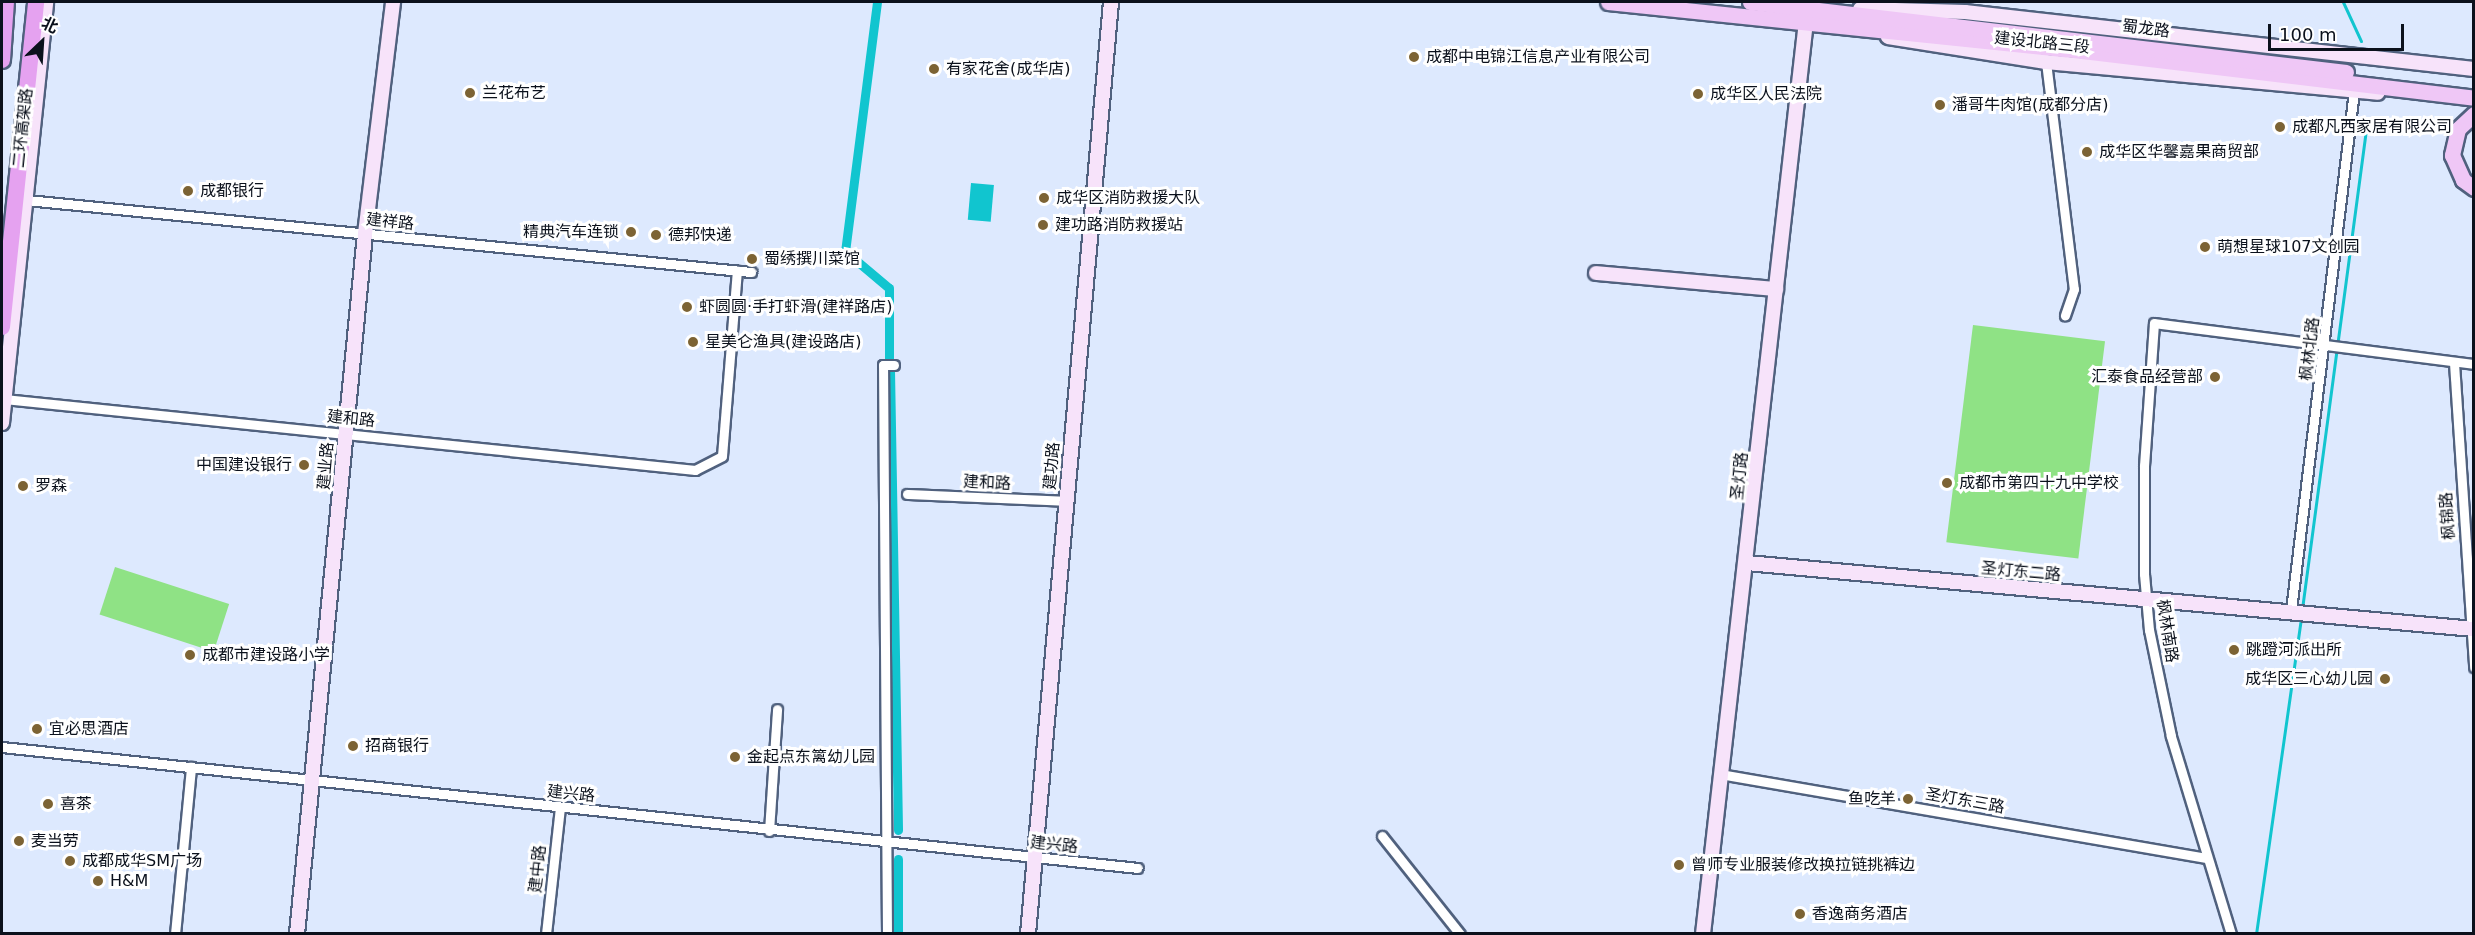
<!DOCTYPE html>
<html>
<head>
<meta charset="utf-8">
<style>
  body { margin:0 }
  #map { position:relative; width:2475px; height:935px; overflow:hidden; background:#dde9fe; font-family:"DejaVu Sans","Noto Sans SC",sans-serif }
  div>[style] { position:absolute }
  .green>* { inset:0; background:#8fe285; transform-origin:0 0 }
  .water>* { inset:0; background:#11c5cf; transform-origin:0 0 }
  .stream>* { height:3px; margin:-1.5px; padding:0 1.5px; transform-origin:1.5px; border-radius:1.5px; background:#11c5cf }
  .canal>* { height:9px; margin:-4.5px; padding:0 4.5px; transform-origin:4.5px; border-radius:4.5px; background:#11c5cf }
  .roads { filter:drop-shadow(2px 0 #50617e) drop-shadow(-2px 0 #50617e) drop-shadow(0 2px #50617e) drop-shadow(0 -2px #50617e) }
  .street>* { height:9px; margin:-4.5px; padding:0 4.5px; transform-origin:4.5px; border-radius:4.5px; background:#fff }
  .secondary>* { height:14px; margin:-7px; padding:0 7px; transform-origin:7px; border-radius:7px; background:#f7e3fa }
  .primary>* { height:15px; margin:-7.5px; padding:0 7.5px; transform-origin:7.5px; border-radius:7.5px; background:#efc7f6 }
  .highway>* { height:16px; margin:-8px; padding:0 8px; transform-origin:8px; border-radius:8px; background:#e5a2f0 }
  .dots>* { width:16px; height:16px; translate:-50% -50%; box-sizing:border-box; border:3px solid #fff; border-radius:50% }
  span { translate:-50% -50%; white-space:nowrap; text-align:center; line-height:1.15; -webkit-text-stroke:6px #fff; paint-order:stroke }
  .street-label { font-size:16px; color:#0b111c }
  .poi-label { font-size:16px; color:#0b111c }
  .left { translate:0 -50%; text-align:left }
  .right { translate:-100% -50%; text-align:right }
  .frame { position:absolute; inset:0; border:3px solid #0b111c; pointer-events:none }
  .north { position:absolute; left:12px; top:12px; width:60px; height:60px; -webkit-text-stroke:4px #fff; paint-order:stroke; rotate:25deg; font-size:16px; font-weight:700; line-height:24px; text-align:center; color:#0b111c }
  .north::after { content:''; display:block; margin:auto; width:21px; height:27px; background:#0b111c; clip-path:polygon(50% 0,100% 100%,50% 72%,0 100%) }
  .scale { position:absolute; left:2268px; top:24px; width:136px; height:27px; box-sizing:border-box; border:3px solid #0b111c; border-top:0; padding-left:8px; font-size:18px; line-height:21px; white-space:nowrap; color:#0b111c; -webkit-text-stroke:4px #fff; paint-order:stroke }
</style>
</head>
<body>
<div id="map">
  <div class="green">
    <div style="left:1973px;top:325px;width:133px;height:219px;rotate:7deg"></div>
    <div style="left:115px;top:567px;width:120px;height:50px;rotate:18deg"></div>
  </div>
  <div class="water">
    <div style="left:971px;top:183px;width:23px;height:37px;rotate:5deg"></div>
  </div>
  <div class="stream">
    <div style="left:2343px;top:2px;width:43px;rotate:65.2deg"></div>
    <div style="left:2302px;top:609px;width:490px;rotate:-82.4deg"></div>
    <div style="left:2256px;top:934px;width:319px;rotate:-81.9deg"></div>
  </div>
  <div class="canal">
    <div style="left:877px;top:2px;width:251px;rotate:97.3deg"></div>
    <div style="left:845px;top:251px;width:57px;rotate:40.1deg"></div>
    <div style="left:889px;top:288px;width:74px;rotate:90deg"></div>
    <div style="left:890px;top:370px;width:460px;rotate:89deg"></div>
    <div style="left:898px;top:859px;width:75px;rotate:90deg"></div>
  </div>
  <div class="roads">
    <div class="street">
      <div style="left:2046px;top:62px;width:229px;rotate:83deg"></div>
      <div style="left:2074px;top:289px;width:28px;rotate:109deg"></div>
      <div style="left:27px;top:200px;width:728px;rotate:5.68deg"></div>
      <div style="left:2454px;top:363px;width:305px;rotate:86.2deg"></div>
      <div style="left:4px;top:399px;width:695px;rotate:5.87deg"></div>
      <div style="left:695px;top:470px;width:30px;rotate:-27deg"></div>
      <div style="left:722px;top:456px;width:186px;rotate:-85.4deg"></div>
      <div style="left:907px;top:494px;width:158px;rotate:2.5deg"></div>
      <div style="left:2291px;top:610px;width:523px;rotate:-83.08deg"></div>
      <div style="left:2px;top:747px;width:1142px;rotate:6.08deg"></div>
      <div style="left:1720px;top:774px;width:492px;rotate:9.8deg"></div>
      <div style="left:769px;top:831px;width:122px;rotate:-86.2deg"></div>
      <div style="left:1382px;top:836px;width:125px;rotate:51.5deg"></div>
      <div style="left:175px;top:934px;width:168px;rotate:-84.5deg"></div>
      <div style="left:546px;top:934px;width:127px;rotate:-83.7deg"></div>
      <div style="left:887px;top:934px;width:569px;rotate:-90.4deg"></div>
      <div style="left:883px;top:365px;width:11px"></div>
      <div style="left:2231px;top:934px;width:207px;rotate:-106.9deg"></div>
      <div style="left:2171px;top:736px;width:108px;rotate:-101.7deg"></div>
      <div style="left:2149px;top:630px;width:56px;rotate:-95.1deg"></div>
      <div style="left:2144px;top:574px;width:108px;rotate:-90deg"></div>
      <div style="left:2144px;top:466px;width:143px;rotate:-86deg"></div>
      <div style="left:2154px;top:323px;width:323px;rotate:7.3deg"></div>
    </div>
    <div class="secondary">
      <div style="left:1860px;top:9px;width:105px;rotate:1.6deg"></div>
      <div style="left:1965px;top:12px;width:512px;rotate:6.39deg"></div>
      <div style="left:1888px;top:37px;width:160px;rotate:9deg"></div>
      <div style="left:2046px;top:62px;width:333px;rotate:5.3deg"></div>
      <div style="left:1596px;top:273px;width:181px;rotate:5.1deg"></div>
      <div style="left:2px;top:423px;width:423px;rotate:-84deg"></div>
      <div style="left:1747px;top:563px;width:730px;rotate:5.19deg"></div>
      <div style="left:297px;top:934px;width:703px;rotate:-84.45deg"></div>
      <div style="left:365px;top:234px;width:234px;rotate:-83.1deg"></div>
      <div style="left:1028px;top:934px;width:936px;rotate:-84.91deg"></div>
      <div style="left:1703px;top:934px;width:919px;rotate:-83.56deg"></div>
      <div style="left:1806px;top:21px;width:9px;rotate:-58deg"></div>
    </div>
    <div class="primary">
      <div style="left:1608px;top:2px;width:459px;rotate:5.9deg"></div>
      <div style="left:2065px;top:49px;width:412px;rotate:6.8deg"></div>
      <div style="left:1750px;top:2px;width:600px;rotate:6.7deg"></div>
      <div style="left:2474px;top:114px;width:22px;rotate:137deg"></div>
      <div style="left:2458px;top:129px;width:27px;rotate:103deg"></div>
      <div style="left:2452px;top:155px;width:27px;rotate:66deg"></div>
      <div style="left:2463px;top:180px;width:14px;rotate:36deg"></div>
    </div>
    <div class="highway">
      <div style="left:2px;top:60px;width:58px;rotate:-86.1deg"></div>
      <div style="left:2px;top:327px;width:327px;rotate:-84deg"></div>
    </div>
  </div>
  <div class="dots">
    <div style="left:1414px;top:57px;background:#7c6334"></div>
    <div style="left:934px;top:69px;background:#7c6334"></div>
    <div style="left:470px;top:93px;background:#7c6334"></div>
    <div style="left:1698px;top:94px;background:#7c6334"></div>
    <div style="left:1940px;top:105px;background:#7c6334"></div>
    <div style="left:2280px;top:127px;background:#7c6334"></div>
    <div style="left:2087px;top:152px;background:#7c6334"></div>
    <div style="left:188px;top:191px;background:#7c6334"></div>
    <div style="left:1044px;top:198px;background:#7c6334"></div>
    <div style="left:1043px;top:225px;background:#7c6334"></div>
    <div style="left:631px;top:232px;background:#7c6334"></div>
    <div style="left:656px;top:235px;background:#7c6334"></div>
    <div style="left:2205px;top:247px;background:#7c6334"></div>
    <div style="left:752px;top:259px;background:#7c6334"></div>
    <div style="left:687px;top:307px;background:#7c6334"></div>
    <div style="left:693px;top:342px;background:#7c6334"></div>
    <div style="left:2215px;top:377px;background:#7c6334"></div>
    <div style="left:304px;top:465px;background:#7c6334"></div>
    <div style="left:1947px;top:483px;background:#7c6334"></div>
    <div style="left:23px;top:486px;background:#7c6334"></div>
    <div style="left:2234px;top:650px;background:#7c6334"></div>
    <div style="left:190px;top:655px;background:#7c6334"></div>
    <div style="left:2385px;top:679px;background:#7c6334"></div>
    <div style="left:37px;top:729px;background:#7c6334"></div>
    <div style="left:353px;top:746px;background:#7c6334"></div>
    <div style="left:735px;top:757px;background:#7c6334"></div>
    <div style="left:1908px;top:799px;background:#7c6334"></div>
    <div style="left:48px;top:804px;background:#7c6334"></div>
    <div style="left:19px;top:841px;background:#7c6334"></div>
    <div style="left:70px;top:861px;background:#7c6334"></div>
    <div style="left:1679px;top:865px;background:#7c6334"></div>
    <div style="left:98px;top:881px;background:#7c6334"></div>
    <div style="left:1800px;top:914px;background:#7c6334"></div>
  </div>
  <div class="street-label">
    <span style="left:2146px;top:29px;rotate:7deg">蜀龙路</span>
    <span style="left:2042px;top:43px;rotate:6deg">建设北路三段</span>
    <span style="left:23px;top:128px;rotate:-84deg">二环高架路</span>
    <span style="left:390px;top:222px;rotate:6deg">建祥路</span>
    <span style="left:2310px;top:349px;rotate:-83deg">枫林北路</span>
    <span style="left:351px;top:419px;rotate:6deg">建和路</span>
    <span style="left:326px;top:466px;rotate:-85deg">建业路</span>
    <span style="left:1052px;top:466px;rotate:-85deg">建功路</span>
    <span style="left:1740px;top:476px;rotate:-84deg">圣灯路</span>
    <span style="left:987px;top:483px;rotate:3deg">建和路</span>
    <span style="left:2448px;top:516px;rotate:-94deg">枫锦路</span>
    <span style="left:2021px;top:572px;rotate:5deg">圣灯东二路</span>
    <span style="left:2167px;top:631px;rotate:81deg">枫林南路</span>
    <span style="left:571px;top:794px;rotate:6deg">建兴路</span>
    <span style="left:1965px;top:801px;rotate:10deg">圣灯东三路</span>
    <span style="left:1054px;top:845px;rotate:6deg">建兴路</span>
    <span style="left:538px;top:869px;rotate:-84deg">建中路</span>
  </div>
  <div class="poi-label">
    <span class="left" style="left:1426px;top:57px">成都中电锦江信息产业有限公司</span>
    <span class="left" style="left:946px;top:69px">有家花舍(成华店)</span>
    <span class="left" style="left:482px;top:93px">兰花布艺</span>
    <span class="left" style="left:1710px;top:94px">成华区人民法院</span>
    <span class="left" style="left:1952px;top:105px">潘哥牛肉馆(成都分店)</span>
    <span class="left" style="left:2292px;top:127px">成都凡西家居有限公司</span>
    <span class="left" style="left:2099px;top:152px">成华区华馨嘉果商贸部</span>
    <span class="left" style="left:200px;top:191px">成都银行</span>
    <span class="left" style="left:1056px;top:198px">成华区消防救援大队</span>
    <span class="left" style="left:1055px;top:225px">建功路消防救援站</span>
    <span class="right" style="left:619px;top:232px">精典汽车连锁</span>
    <span class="left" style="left:668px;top:235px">德邦快递</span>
    <span class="left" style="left:2217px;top:247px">萌想星球107文创园</span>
    <span class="left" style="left:764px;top:259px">蜀绣撰川菜馆</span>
    <span class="left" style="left:699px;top:307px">虾圆圆·手打虾滑(建祥路店)</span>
    <span class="left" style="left:705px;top:342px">星美仑渔具(建设路店)</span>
    <span class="right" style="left:2203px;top:377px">汇泰食品经营部</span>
    <span class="right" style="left:292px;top:465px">中国建设银行</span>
    <span class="left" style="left:1959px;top:483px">成都市第四十九中学校</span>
    <span class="left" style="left:35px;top:486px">罗森</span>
    <span class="left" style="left:2246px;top:650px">跳蹬河派出所</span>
    <span class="left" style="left:202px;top:655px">成都市建设路小学</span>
    <span class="right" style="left:2373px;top:679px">成华区三心幼儿园</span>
    <span class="left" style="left:49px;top:729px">宜必思酒店</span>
    <span class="left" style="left:365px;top:746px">招商银行</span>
    <span class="left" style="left:747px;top:757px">金起点东篱幼儿园</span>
    <span class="right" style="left:1896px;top:799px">鱼吃羊</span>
    <span class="left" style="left:60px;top:804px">喜茶</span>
    <span class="left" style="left:31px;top:841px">麦当劳</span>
    <span class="left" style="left:82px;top:861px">成都成华SM广场</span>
    <span class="left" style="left:1691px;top:865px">曾师专业服装修改换拉链挑裤边</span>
    <span class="left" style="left:110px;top:881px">H&amp;M</span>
    <span class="left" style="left:1812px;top:914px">香逸商务酒店</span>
  </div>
  <div class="frame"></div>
  <div class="north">北</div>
  <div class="scale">100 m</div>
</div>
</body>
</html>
